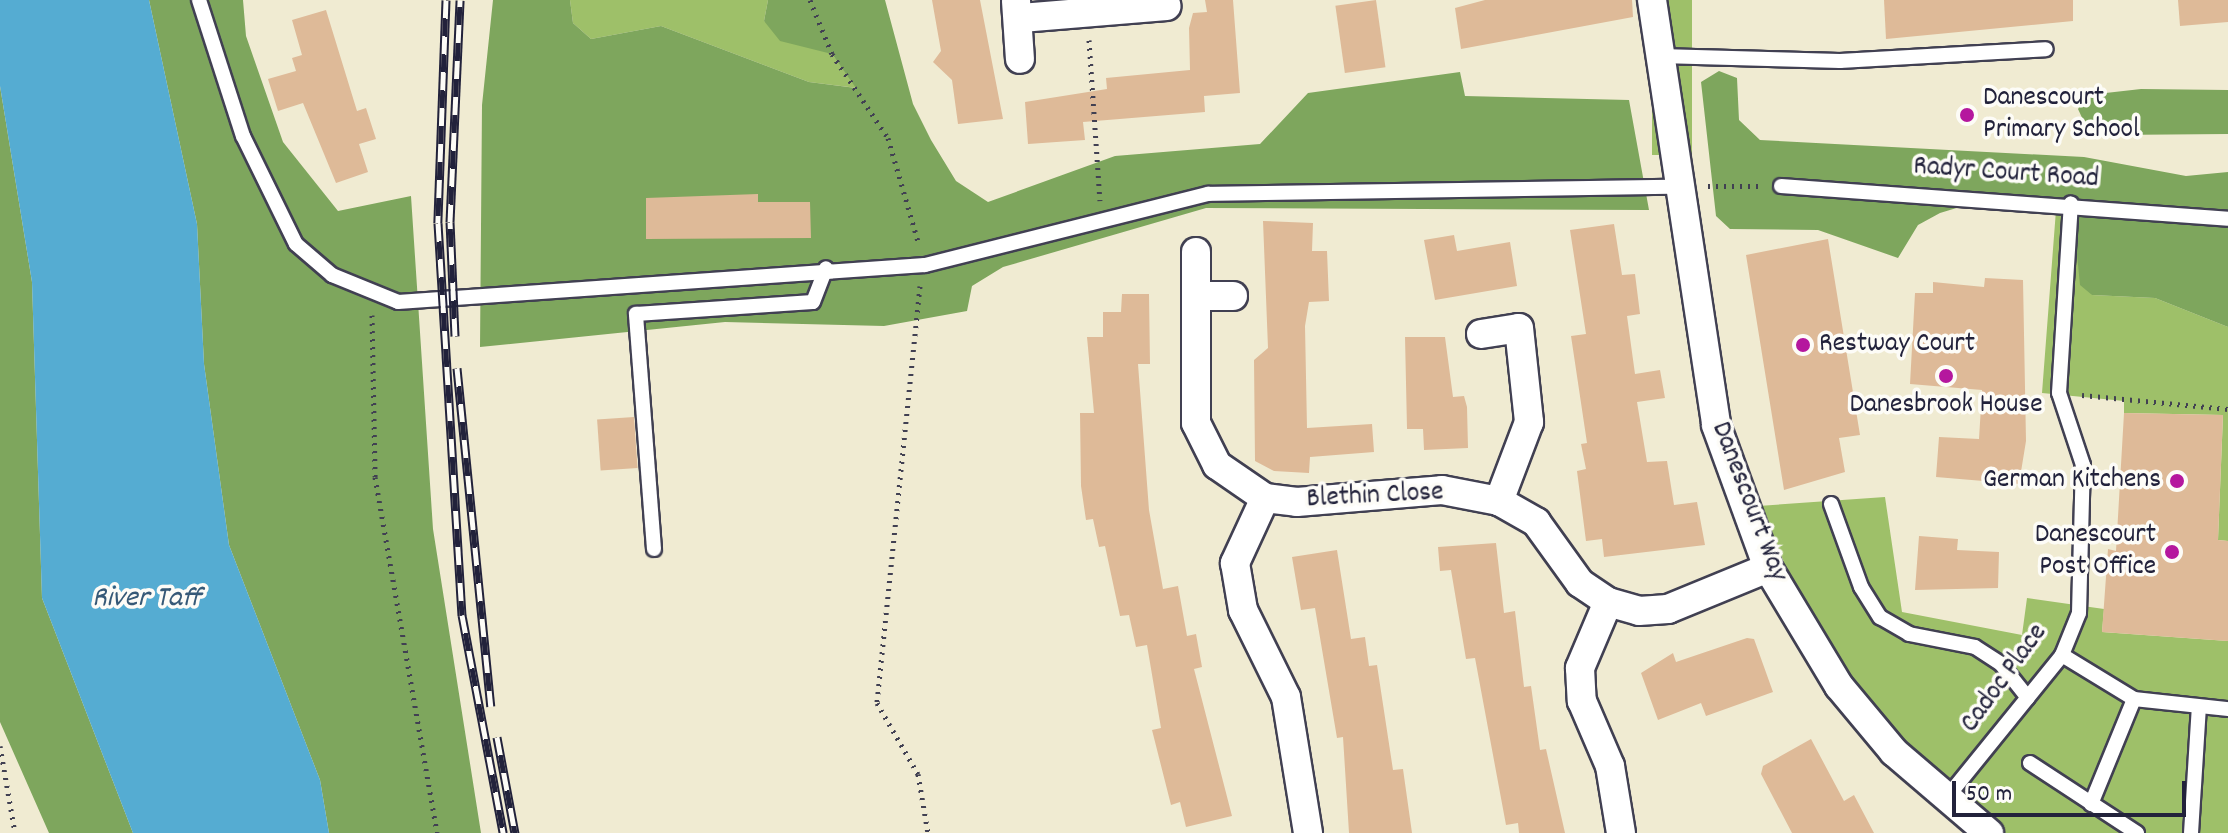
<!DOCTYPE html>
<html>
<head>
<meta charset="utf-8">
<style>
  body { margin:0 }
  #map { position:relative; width:2228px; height:833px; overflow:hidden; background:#f0ebd2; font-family:Dekko,sans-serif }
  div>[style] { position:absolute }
  .green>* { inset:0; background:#9ec069; transform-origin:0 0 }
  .forest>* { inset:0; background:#7ea65d }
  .water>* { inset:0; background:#55acd2 }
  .building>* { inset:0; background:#deba98; transform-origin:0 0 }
  .path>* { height:5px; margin-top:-2.5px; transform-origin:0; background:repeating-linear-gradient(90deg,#414052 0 2px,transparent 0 8px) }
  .roads { filter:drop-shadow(2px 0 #414052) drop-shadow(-2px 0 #414052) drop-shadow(0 2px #414052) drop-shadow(0 -2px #414052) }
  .lane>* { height:14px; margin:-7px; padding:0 7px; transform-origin:7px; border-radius:7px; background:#fff }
  .street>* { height:28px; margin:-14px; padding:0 14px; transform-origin:14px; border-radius:14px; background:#fff }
  .rail>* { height:9px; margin-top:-4.5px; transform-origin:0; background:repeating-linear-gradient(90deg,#fdfcf7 0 18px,#22223b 0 36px); box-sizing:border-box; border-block:2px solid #22223b }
  .dots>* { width:22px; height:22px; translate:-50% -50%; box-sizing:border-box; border:4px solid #fdfcf7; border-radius:50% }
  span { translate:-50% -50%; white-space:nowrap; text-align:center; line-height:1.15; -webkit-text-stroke:7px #fdfcf7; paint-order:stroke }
  .poi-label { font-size:28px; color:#22223b }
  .left { translate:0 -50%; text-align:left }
  .right { translate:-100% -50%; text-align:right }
  .street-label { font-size:28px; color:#22223b }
  .water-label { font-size:30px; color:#365977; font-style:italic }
  .scale { position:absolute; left:1952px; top:781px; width:234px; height:36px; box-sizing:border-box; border:4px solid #22223b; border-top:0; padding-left:10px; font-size:24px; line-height:28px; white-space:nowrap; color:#22223b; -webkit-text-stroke:6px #fdfcf7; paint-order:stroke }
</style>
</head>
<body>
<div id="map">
  <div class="green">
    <div style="clip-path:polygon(570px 0,768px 0,764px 21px,832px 54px,857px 88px,809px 82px,661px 26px,591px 39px,573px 23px)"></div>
    <div style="left:1652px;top:0;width:40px;height:155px"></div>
    <div style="clip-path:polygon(2056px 210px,2074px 224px,2092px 295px,2155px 298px,2228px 327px,2228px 541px,2218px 540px,2223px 415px,2124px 413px,2124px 401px,2042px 393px)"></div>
    <div style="clip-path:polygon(1885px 497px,1902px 612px,2022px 635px,2027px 598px,2104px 609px,2102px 632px,2228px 641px,2228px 833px,1989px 833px,1894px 752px,1744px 507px)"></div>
  </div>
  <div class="forest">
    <div style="clip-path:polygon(149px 0,243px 0,246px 36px,283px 142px,338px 211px,411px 196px,433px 529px,481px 833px,329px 833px,320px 780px,229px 545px,204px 364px,197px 224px)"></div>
    <div style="clip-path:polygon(493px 0,570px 0,573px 23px,591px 39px,661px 26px,809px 82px,856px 88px,832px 54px,780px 41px,764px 21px,768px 0,885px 0,913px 104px,931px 140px,956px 181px,988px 202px,1115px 156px,1260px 144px,1308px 93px,1460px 72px,1465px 96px,1629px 100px,1649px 210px,1206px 208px,1003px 267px,972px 286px,967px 311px,884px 326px,725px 322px,480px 347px,482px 105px)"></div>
    <div style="clip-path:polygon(1719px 71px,1737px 78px,1739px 120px,1760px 140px,2084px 157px,2186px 176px,2228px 172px,2228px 327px,2155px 298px,2092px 295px,2080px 285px,2074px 224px,2056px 210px,1973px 203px,1940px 213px,1918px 225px,1898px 258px,1818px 230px,1730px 229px,1716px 216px,1701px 82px)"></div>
    <div style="clip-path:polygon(0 86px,32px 282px,42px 598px,133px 833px,49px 833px,0 722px)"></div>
    <div style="clip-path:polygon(2141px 89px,2228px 90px,2228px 134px,2110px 135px,2084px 122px,2078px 109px,2088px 95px)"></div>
  </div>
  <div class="water">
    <div style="clip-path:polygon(0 0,149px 0,197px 224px,204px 364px,229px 545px,320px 780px,329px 833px,133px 833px,42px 598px,32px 282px,0 86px)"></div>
  </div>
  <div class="building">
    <div style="clip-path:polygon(932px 0,980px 0,1003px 119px,958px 124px,952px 80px,933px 62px,941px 51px)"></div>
    <div style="clip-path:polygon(1205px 0,1233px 0,1240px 93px,1204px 96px,1205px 112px,1083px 122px,1085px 140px,1028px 144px,1025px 102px,1107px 89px,1106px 78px,1190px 70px,1189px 28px,1193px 13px,1207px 12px)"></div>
    <div style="left:1376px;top:0;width:68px;height:41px;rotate:82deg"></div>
    <div style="clip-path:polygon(1485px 0,1632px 0,1633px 17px,1461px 49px,1455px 8px)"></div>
    <div style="clip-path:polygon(1884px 0,2073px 0,2073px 21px,1886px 39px)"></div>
    <div style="clip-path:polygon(2178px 0,2228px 0,2228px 22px,2180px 26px)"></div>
    <div style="clip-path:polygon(326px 10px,357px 111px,366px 108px,376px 139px,359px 144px,368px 172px,336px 183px,303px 103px,278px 111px,268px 79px,296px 71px,292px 58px,302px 55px,292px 20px)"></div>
    <div style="clip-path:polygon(758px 194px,758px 202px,810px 202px,811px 238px,646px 239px,646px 198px)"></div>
    <div style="clip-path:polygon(1263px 221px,1313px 223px,1312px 251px,1327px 251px,1329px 301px,1309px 302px,1305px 326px,1307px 428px,1372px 424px,1374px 452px,1310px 457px,1309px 473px,1274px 471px,1255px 461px,1254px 360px,1268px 348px)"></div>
    <div style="clip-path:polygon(1614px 224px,1622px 275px,1635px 274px,1640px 314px,1627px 316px,1635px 374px,1660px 370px,1665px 398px,1637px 402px,1647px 462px,1667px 461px,1674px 505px,1697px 502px,1705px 545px,1604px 557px,1602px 539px,1586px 541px,1577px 471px,1586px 469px,1581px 444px,1587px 443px,1571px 336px,1586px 334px,1570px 230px)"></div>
    <div style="clip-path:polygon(1454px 235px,1457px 251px,1510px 242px,1517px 286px,1435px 300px,1424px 240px)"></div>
    <div style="clip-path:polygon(1828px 239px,1860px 435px,1839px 438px,1845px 472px,1784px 490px,1746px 255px)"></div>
    <div style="clip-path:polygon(1985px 278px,2023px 280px,2026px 441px,2019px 484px,1936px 477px,1939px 437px,1979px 439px,1982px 390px,1910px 384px,1915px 293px,1933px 293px,1933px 282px,1984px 287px)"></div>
    <div style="clip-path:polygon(1122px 294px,1149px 294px,1150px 364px,1138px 364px,1149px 510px,1163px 589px,1178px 586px,1187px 636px,1196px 634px,1202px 667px,1194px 669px,1232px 816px,1186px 827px,1180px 802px,1171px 805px,1152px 730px,1161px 728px,1147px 645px,1136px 647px,1129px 615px,1120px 616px,1105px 546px,1099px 547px,1093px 519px,1086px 520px,1081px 486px,1080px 413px,1094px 413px,1087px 337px,1103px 337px,1103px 312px,1121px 312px)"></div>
    <div style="clip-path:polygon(1405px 337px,1445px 337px,1453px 397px,1464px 396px,1467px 407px,1468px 448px,1424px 450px,1423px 429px,1407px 429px)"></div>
    <div style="clip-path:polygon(2124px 413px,2223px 415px,2218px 540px,2228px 541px,2228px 641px,2102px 632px,2108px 549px,2116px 551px)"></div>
    <div style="left:634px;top:417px;width:51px;height:37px;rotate:86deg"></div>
    <div style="clip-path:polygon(1919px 536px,1958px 539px,1957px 550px,1999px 552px,1998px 588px,1915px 590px)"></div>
    <div style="clip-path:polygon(1496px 543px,1504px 613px,1515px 611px,1524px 687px,1531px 686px,1540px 750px,1546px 749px,1565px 833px,1519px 833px,1518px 823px,1506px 825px,1475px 658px,1466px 659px,1451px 570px,1440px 571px,1438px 547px)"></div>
    <div style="clip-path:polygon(1337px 550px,1351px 639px,1365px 637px,1369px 666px,1377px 665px,1393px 770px,1403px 769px,1412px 833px,1349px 833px,1343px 737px,1337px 738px,1315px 608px,1301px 610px,1292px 557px)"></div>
    <div style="clip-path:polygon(1747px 638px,1754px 639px,1773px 692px,1706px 716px,1701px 703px,1658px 720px,1641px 673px,1673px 653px,1676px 662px)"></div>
    <div style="clip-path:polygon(1811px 739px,1844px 801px,1854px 795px,1874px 833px,1792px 833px,1761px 774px,1763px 766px)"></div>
  </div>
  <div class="path">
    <div style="left:810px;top:0;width:58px;rotate:67.8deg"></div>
    <div style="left:832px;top:54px;width:101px;rotate:56.3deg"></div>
    <div style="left:888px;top:138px;width:111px;rotate:73.8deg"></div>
    <div style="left:1089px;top:40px;width:161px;rotate:86.1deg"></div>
    <div style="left:1708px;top:186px;width:54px"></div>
    <div style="left:920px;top:286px;width:419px;rotate:95.9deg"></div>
    <div style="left:877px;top:703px;width:82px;rotate:60deg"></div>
    <div style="left:918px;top:774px;width:60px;rotate:80.4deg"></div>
    <div style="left:372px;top:315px;width:162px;rotate:88.9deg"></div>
    <div style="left:375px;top:477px;width:361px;rotate:80.1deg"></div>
    <div style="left:2082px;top:395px;width:147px;rotate:5.5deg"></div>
    <div style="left:0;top:746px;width:88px;rotate:80.2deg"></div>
  </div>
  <div class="roads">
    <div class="lane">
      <div style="left:199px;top:0;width:143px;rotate:72.1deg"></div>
      <div style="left:243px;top:136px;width:120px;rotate:63.9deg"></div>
      <div style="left:296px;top:244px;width:48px;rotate:40.7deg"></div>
      <div style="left:332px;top:275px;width:71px;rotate:22.2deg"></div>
      <div style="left:398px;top:302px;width:528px;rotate:-4.02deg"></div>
      <div style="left:925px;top:265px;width:292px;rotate:-14.1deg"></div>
      <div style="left:1208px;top:194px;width:471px;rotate:-0.9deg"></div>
      <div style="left:1660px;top:56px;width:180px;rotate:1.6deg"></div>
      <div style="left:1840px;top:61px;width:206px;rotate:-3.3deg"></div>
      <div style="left:1781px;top:186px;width:448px;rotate:4.2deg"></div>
      <div style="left:1831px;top:504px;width:88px;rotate:70.1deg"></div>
      <div style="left:1861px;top:587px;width:36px;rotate:58deg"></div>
      <div style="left:1880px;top:617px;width:34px;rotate:30deg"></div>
      <div style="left:1909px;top:634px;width:67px;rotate:11.1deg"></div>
      <div style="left:1975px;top:647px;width:31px;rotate:33deg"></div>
      <div style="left:2001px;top:664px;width:43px;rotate:51.5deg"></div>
      <div style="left:654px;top:549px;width:236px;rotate:-94.4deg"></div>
      <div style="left:636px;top:314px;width:177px;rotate:-3.9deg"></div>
      <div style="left:813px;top:302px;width:36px;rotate:-69deg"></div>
      <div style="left:2062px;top:655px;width:84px;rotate:31.4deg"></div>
      <div style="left:2134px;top:699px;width:95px;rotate:6.1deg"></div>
      <div style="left:2030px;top:763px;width:128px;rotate:33.2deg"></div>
      <div style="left:1948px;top:796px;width:181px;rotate:-51deg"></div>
      <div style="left:2062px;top:655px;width:45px;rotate:-68deg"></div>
      <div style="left:2079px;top:613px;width:148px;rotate:-88.5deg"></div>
      <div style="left:2083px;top:465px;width:76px;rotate:-108.4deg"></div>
      <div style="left:2059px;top:393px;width:190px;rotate:-86.4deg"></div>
      <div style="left:2091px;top:804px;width:113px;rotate:-67.7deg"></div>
      <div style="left:2191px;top:833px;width:126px;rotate:-86.4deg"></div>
    </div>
    <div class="street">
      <div style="left:1652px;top:0;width:430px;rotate:81.4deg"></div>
      <div style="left:1716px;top:425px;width:152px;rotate:70deg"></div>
      <div style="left:1768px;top:568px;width:138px;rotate:59deg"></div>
      <div style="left:1839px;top:686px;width:86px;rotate:50.2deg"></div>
      <div style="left:1894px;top:752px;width:125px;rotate:40.5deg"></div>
      <div style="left:1016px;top:1px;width:58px;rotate:86.1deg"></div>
      <div style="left:1021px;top:18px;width:146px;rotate:-4.7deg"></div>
      <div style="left:1196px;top:252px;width:171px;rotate:90deg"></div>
      <div style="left:1196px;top:423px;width:47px;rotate:63.4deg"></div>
      <div style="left:1217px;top:465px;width:58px;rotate:34.5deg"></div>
      <div style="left:1265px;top:498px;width:32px;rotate:7deg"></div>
      <div style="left:1297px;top:502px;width:145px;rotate:-4.7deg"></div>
      <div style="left:1442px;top:490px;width:58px;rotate:10.9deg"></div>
      <div style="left:1499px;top:501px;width:43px;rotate:29.6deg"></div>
      <div style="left:1536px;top:522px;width:75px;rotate:54.2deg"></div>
      <div style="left:1580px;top:583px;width:34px;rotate:34deg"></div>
      <div style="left:1608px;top:602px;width:32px;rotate:16deg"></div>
      <div style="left:1639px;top:611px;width:29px;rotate:-4deg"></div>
      <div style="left:1668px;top:609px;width:108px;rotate:-22.3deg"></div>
      <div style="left:1196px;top:296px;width:37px"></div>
      <div style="left:1481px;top:334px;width:38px;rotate:-9deg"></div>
      <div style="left:1519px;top:328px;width:95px;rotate:83.9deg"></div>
      <div style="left:1529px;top:422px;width:85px;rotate:110.8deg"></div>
      <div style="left:1265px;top:498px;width:72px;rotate:114.8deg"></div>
      <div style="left:1235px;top:563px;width:48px;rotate:80.3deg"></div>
      <div style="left:1243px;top:610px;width:97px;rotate:63.7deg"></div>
      <div style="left:1286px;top:697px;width:138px;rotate:80.8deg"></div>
      <div style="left:1608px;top:602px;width:72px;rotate:113deg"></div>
      <div style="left:1580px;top:668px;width:33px;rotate:87deg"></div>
      <div style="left:1582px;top:701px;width:71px;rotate:66.7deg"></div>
      <div style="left:1610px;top:766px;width:68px;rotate:80.7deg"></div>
    </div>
  </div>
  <div class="rail">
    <div style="left:446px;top:0;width:223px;rotate:92.1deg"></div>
    <div style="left:438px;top:223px;width:393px;rotate:86.5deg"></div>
    <div style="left:462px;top:615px;width:222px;rotate:79.3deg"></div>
    <div style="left:455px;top:336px;width:114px;rotate:-92.5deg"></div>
    <div style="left:450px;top:222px;width:222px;rotate:-87.4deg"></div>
    <div style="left:457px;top:368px;width:340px;rotate:84.3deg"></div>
    <div style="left:497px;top:737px;width:98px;rotate:79.4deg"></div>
  </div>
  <div class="dots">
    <div style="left:1967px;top:115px;background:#b5179e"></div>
    <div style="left:1803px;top:345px;background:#b5179e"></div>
    <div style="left:1946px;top:376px;background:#b5179e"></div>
    <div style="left:2177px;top:481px;background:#b5179e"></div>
    <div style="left:2172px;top:552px;background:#b5179e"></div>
  </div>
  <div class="poi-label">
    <span class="left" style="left:1983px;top:115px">Danescourt<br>Primary School</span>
    <span class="left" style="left:1819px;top:345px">Restway Court</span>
    <span style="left:1946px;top:406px">Danesbrook House</span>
    <span class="right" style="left:2161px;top:481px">German Kitchens</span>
    <span class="right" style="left:2156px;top:552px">Danescourt<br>Post Office</span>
  </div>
  <div class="street-label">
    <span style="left:2006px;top:174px;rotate:4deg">Radyr Court Road</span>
    <span style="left:1375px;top:497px;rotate:-3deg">Blethin Close</span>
    <span style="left:1748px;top:502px;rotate:69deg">Danescourt Way</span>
    <span style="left:2005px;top:679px;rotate:-54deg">Cadoc Place</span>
  </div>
  <div class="water-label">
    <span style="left:147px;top:600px">River Taff</span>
  </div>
  <div class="scale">50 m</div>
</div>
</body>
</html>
